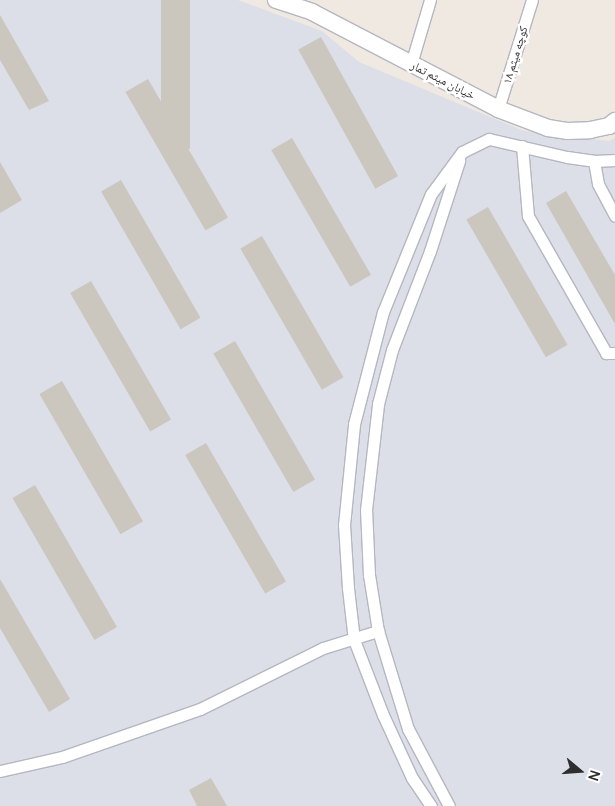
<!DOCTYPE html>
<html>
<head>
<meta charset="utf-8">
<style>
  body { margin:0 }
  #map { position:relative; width:615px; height:806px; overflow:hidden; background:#efe9e1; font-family:Manrope,"Noto Naskh Arabic",sans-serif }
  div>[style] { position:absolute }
  .airport>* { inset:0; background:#dcdee8 }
  .building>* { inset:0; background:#cbc7bf; transform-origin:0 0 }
  .roads { filter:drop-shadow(1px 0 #b4b7c1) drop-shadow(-1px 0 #b4b7c1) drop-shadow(0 1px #b4b7c1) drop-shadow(0 -1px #b4b7c1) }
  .street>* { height:11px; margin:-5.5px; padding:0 5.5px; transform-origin:5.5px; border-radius:5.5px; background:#fff }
  .secondary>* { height:16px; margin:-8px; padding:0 8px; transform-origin:8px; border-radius:8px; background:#fff }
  span { translate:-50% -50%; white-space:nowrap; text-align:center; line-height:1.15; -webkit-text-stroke:5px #fff; paint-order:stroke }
  .street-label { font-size:12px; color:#2e2e2e }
  .north { position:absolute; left:555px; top:746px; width:50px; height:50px; -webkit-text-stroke:4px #fff; paint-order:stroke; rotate:108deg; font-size:14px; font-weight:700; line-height:20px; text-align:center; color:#2e2e2e }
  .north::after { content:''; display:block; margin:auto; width:18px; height:22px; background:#2e2e2e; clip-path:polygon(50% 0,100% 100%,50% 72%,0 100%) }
</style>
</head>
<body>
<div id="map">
  <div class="airport">
    <div style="clip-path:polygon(0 0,238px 0,322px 31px,359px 62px,524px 131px,609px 141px,615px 138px,615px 806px,0 806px)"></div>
  </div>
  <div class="building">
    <div style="left:161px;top:0;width:29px;height:149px"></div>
    <div style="clip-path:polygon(0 15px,49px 101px,29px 110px,0 60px)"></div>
    <div style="left:321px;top:37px;width:159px;height:26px;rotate:61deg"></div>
    <div style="left:148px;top:79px;width:160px;height:26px;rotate:60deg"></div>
    <div style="left:292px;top:138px;width:158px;height:24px;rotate:60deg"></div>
    <div style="clip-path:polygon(0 162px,22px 200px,0 213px)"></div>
    <div style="left:121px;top:180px;width:159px;height:23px;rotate:60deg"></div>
    <div style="clip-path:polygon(566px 191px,615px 275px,615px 324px,546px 203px)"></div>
    <div style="left:488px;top:207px;width:159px;height:25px;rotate:60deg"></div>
    <div style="left:262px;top:236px;width:163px;height:25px;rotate:60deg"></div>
    <div style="left:91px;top:281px;width:160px;height:24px;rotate:60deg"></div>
    <div style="left:235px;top:341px;width:160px;height:25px;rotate:60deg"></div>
    <div style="left:62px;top:381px;width:162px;height:26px;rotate:60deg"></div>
    <div style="left:206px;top:443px;width:160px;height:24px;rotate:60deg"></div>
    <div style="left:35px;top:485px;width:164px;height:26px;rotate:60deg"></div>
    <div style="clip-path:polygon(0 579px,70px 699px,49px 712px,0 628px)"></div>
    <div style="clip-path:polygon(211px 778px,227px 806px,197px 806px,189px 790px)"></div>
  </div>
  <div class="roads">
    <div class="street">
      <div style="left:411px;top:64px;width:67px;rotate:-73.5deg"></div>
      <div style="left:498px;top:109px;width:114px;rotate:-72.7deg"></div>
      <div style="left:522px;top:146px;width:70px;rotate:85.1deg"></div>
      <div style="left:528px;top:216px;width:158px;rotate:60.3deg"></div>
      <div style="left:606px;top:353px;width:9px"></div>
      <div style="left:594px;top:161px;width:23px;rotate:80deg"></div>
      <div style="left:598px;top:184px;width:36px;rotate:62deg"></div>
      <div style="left:0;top:771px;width:64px;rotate:-12.7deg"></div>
      <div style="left:62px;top:757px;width:146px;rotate:-19.2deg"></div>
      <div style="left:200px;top:709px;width:137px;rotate:-26.4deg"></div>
      <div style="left:323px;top:648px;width:58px;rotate:-17.2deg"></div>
      <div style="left:431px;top:806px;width:34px;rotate:-124deg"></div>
      <div style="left:412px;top:778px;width:69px;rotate:-114.7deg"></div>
      <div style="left:383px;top:715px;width:80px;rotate:-111.1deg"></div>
      <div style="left:354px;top:640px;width:52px;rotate:-96.6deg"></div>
      <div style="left:348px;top:588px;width:63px;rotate:-93.6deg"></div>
      <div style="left:344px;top:525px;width:101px;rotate:-84.3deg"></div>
      <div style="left:354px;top:424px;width:116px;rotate:-75.5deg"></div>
      <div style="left:383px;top:312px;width:127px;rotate:-67.9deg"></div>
      <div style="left:431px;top:194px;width:52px;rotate:-53.6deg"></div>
      <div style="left:462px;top:152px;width:30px;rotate:-26deg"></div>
      <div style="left:489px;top:139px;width:80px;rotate:13deg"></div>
      <div style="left:567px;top:157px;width:27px;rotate:8deg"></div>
      <div style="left:594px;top:161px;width:21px;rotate:-3deg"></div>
      <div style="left:449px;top:806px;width:87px;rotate:-118deg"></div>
      <div style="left:408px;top:729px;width:102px;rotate:-107deg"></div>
      <div style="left:378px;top:631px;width:57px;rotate:-99.1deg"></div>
      <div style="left:369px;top:575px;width:65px;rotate:-92.6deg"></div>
      <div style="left:366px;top:510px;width:107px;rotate:-83.5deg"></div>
      <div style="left:378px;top:404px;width:56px;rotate:-75.5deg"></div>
      <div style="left:392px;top:350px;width:106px;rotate:-69deg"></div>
      <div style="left:430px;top:251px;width:95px;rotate:-72.1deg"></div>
    </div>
    <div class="secondary">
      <div style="left:276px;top:0;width:38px;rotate:18deg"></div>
      <div style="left:312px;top:12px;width:210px;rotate:27.5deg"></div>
      <div style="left:498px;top:109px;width:53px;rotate:20.8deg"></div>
      <div style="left:548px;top:128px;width:19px;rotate:9deg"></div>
      <div style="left:567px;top:131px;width:23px;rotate:-2deg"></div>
      <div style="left:590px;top:130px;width:19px;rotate:-12deg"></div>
      <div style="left:609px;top:126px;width:8px;rotate:-40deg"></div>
    </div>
  </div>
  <div class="street-label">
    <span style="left:515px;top:55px;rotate:-73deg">کوچه میثم ۱۸</span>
    <span style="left:443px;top:80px;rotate:27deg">خیابان میثم تمار</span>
  </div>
  <div class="north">N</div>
</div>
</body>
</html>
